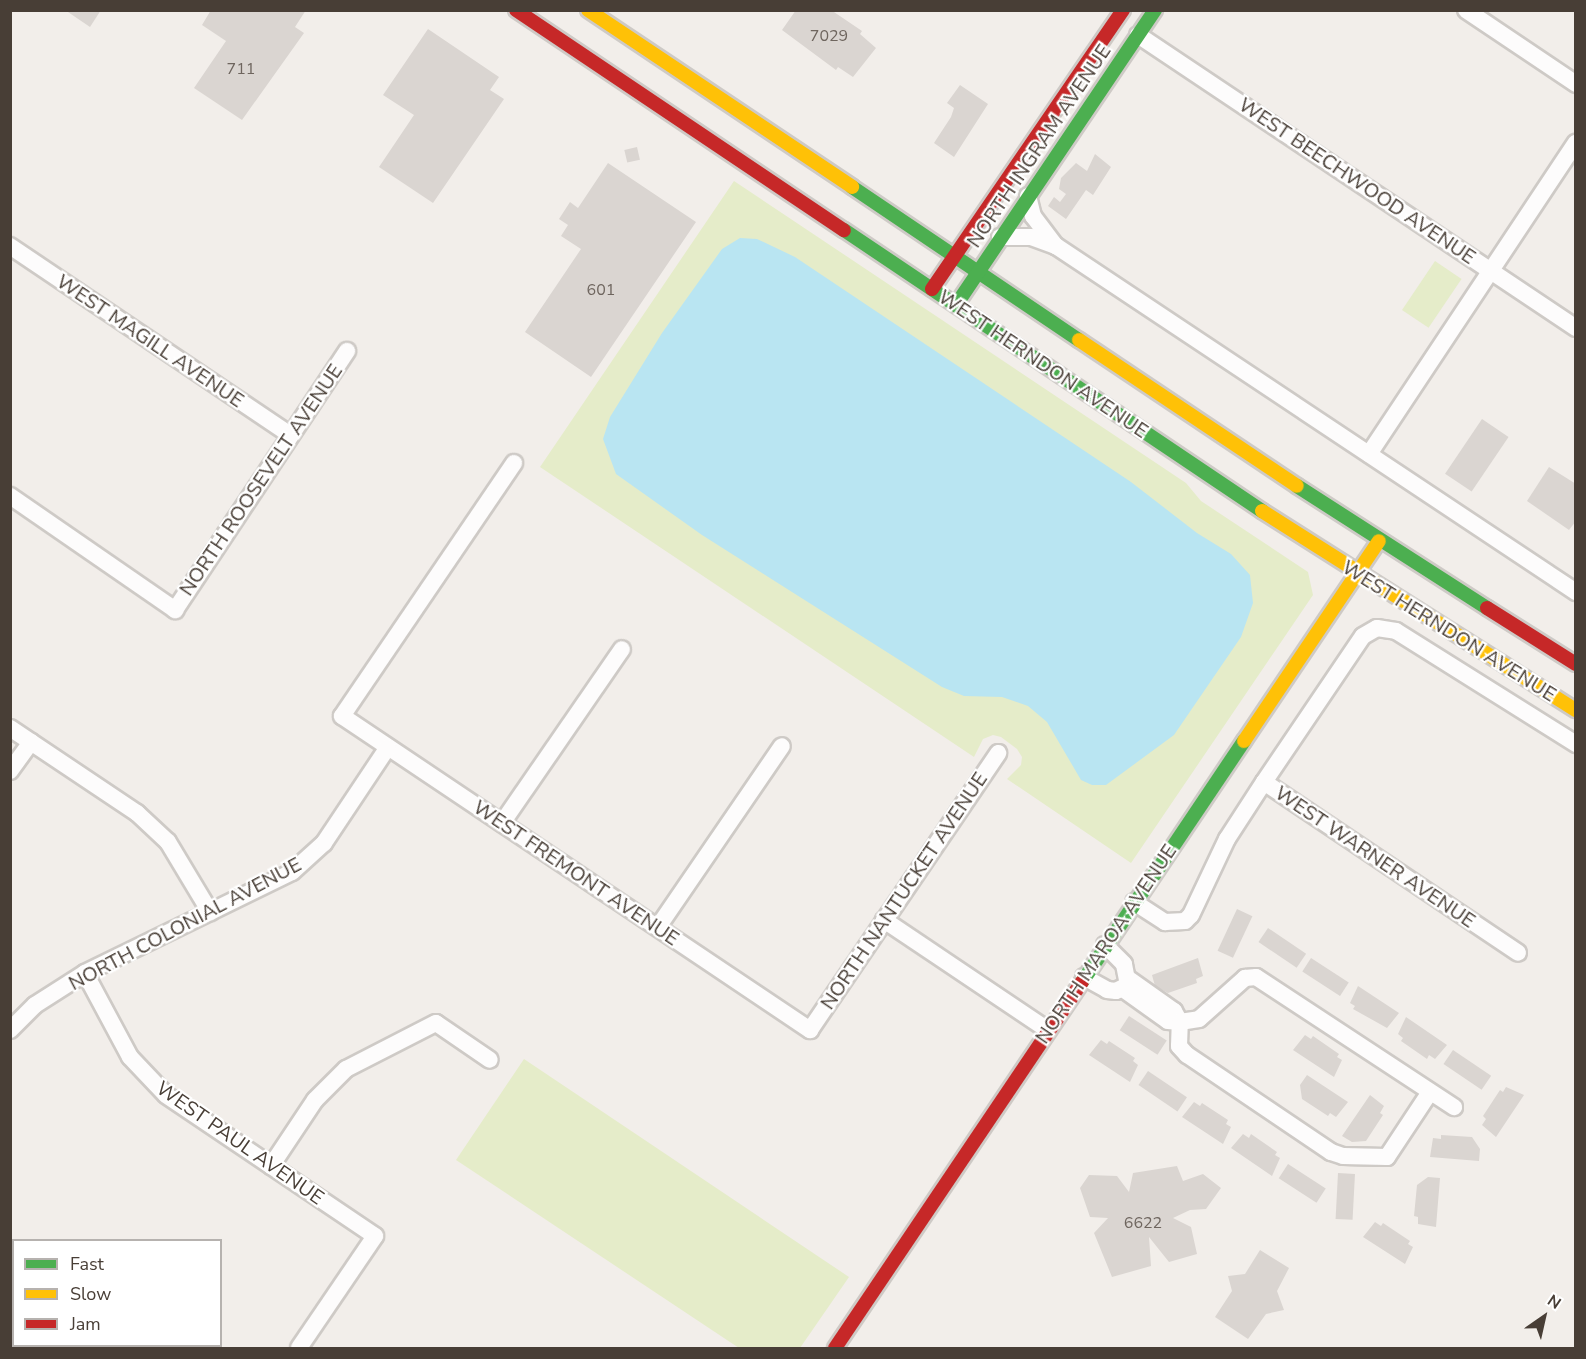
<!DOCTYPE html>
<html>
<head>
<meta charset="utf-8">
<style>
  body { margin:0 }
  #map { position:relative; width:1586px; height:1359px; overflow:hidden; background:#f2eeea; font-family:"Nunito Sans",sans-serif }
  div>[style] { position:absolute }
  .green>* { inset:0; background:#e5ecc9; transform-origin:0 0 }
  .water>* { inset:0; background:#b9e5f2 }
  .building>* { inset:0; background:#dad5d1; transform-origin:0 0 }
  .roads { filter:drop-shadow(2px 0 #cecac6) drop-shadow(-2px 0 #cecac6) drop-shadow(0 2px #cecac6) drop-shadow(0 -2px #cecac6) }
  .street>* { height:16px; margin:-8px; padding:0 8px; transform-origin:8px; border-radius:8px; background:#fdfcfc }
  .fast>* { height:14px; margin:-7px; padding:0 7px; transform-origin:7px; border-radius:7px; background:#4caf50 }
  .slow>* { height:14px; margin:-7px; padding:0 7px; transform-origin:7px; border-radius:7px; background:#ffc107 }
  .jam>* { height:14px; margin:-7px; padding:0 7px; transform-origin:7px; border-radius:7px; background:#c62828 }
  span { translate:-50% -50%; white-space:nowrap; text-align:center; line-height:1.15; -webkit-text-stroke:4.5px #fff; paint-order:stroke }
  .number-label { font-size:16px; color:#6e655e }
  .number-label span { -webkit-text-stroke-width:0 }
  .street-label { font-size:20px; color:#483e36 }
  .frame { position:absolute; inset:0; border:12px solid #483e36; pointer-events:none }
  .legend { position:absolute; left:12px; top:1239px; width:210px; height:108px; box-sizing:border-box; background:#fff; border:2px solid #b6b2af; margin:0; padding:8px 10px; list-style:none; font-size:18px; color:#483e36 }
  .legend li { display:flex; align-items:center; gap:12px; height:30px }
  .legend b { width:30px; border:2px solid #b6b2af }
  .north { position:absolute; left:1514px; top:1287px; width:60px; height:60px; -webkit-text-stroke:4px #fff; paint-order:stroke; rotate:34deg; font-size:16px; font-weight:700; line-height:24px; text-align:center; color:#483e36 }
  .north::after { content:''; display:block; margin:auto; width:21px; height:27px; background:#483e36; clip-path:polygon(50% 0,100% 100%,50% 72%,0 100%) }
</style>
</head>
<body>
<div id="map">
  <div class="green">
    <div style="clip-path:polygon(734px 181px,1186px 483px,1201px 501px,1308px 572px,1313px 595px,1131px 863px,1007px 779px,1021px 765px,1022px 757px,1017px 749px,1001px 737px,993px 735px,983px 739px,974px 757px,540px 467px)"></div>
    <div style="left:1435px;top:261px;width:32px;height:59px;rotate:34deg"></div>
    <div style="clip-path:polygon(524px 1059px,849px 1277px,800px 1348px,739px 1348px,456px 1160px)"></div>
  </div>
  <div class="water">
    <div style="clip-path:polygon(740px 238px,757px 239px,795px 257px,1131px 482px,1197px 533px,1231px 554px,1250px 575px,1253px 603px,1241px 637px,1174px 735px,1106px 785px,1092px 785px,1081px 780px,1047px 722px,1028px 706px,1002px 697px,964px 696px,942px 687px,702px 535px,616px 474px,603px 439px,610px 417px,662px 333px,722px 249px)"></div>
  </div>
  <div class="building">
    <div style="clip-path:polygon(65px 10px,101px 10px,90px 27px)"></div>
    <div style="clip-path:polygon(211px 10px,306px 10px,295px 27px,304px 33px,242px 120px,194px 88px,226px 41px,202px 25px)"></div>
    <div style="clip-path:polygon(796px 10px,831px 10px,862px 31px,860px 34px,876px 48px,853px 77px,838px 67px,836px 70px,782px 30px)"></div>
    <div style="clip-path:polygon(428px 29px,499px 77px,490px 90px,504px 99px,433px 203px,379px 167px,414px 115px,383px 95px)"></div>
    <div style="clip-path:polygon(960px 85px,988px 104px,954px 157px,934px 143px,951px 117px,954px 108px,947px 103px)"></div>
    <div style="left:637px;top:147px;width:13px;height:13px;rotate:77deg"></div>
    <div style="clip-path:polygon(1095px 154px,1111px 167px,1093px 195px,1086px 190px,1066px 219px,1048px 206px,1054px 197px,1060px 202px,1066px 194px,1059px 189px,1061px 178px,1076px 163px,1087px 171px)"></div>
    <div style="clip-path:polygon(608px 163px,696px 222px,591px 377px,525px 332px,581px 249px,561px 236px,568px 225px,559px 219px,570px 202px,578px 208px)"></div>
    <div style="left:1482px;top:419px;width:32px;height:66px;rotate:34deg"></div>
    <div style="clip-path:polygon(1549px 467px,1576px 484px,1576px 521px,1569px 530px,1527px 501px)"></div>
    <div style="left:1237px;top:909px;width:17px;height:46px;rotate:25deg"></div>
    <div style="left:1268px;top:928px;width:46px;height:17px;rotate:34deg"></div>
    <div style="clip-path:polygon(1198px 958px,1203px 976px,1196px 979px,1197px 983px,1168px 993px,1155px 986px,1152px 975px)"></div>
    <div style="left:1311px;top:958px;width:45px;height:16px;rotate:33deg"></div>
    <div style="clip-path:polygon(1358px 986px,1399px 1013px,1387px 1028px,1353px 1009px,1355px 1006px,1350px 1003px)"></div>
    <div style="left:1129px;top:1016px;width:45px;height:17px;rotate:33deg"></div>
    <div style="clip-path:polygon(1406px 1017px,1447px 1045px,1435px 1059px,1429px 1055px,1427px 1059px,1401px 1041px,1403px 1038px,1398px 1034px)"></div>
    <div style="clip-path:polygon(1305px 1035px,1311px 1039px,1313px 1036px,1339px 1054px,1337px 1057px,1342px 1060px,1334px 1077px,1293px 1050px)"></div>
    <div style="clip-path:polygon(1101px 1040px,1107px 1044px,1109px 1041px,1135px 1058px,1133px 1061px,1138px 1065px,1130px 1082px,1089px 1055px)"></div>
    <div style="left:1453px;top:1050px;width:46px;height:17px;rotate:34deg"></div>
    <div style="left:1148px;top:1071px;width:47px;height:17px;rotate:34deg"></div>
    <div style="clip-path:polygon(1307px 1075px,1348px 1102px,1336px 1117px,1330px 1113px,1328px 1116px,1302px 1099px,1300px 1085px)"></div>
    <div style="clip-path:polygon(1506px 1087px,1524px 1095px,1496px 1137px,1482px 1125px,1486px 1119px,1483px 1116px,1500px 1090px,1503px 1092px)"></div>
    <div style="clip-path:polygon(1370px 1095px,1384px 1106px,1380px 1113px,1383px 1115px,1366px 1141px,1352px 1142px,1342px 1136px)"></div>
    <div style="clip-path:polygon(1194px 1102px,1200px 1106px,1202px 1103px,1228px 1120px,1226px 1124px,1231px 1127px,1223px 1144px,1182px 1117px)"></div>
    <div style="clip-path:polygon(1243px 1134px,1249px 1138px,1251px 1134px,1277px 1152px,1275px 1155px,1280px 1158px,1272px 1176px,1231px 1148px)"></div>
    <div style="clip-path:polygon(1441px 1135px,1472px 1137px,1480px 1149px,1479px 1161px,1430px 1157px,1433px 1138px,1441px 1139px)"></div>
    <div style="left:1288px;top:1164px;width:45px;height:17px;rotate:33deg"></div>
    <div style="clip-path:polygon(1177px 1166px,1183px 1181px,1203px 1174px,1221px 1188px,1206px 1209px,1190px 1210px,1173px 1218px,1191px 1227px,1197px 1254px,1169px 1262px,1149px 1237px,1151px 1266px,1112px 1277px,1094px 1233px,1108px 1218px,1090px 1217px,1080px 1188px,1089px 1175px,1117px 1176px,1129px 1192px,1133px 1173px)"></div>
    <div style="left:1338px;top:1173px;width:17px;height:46px;rotate:3deg"></div>
    <div style="clip-path:polygon(1428px 1177px,1440px 1178px,1436px 1227px,1418px 1224px,1418px 1217px,1414px 1216px,1417px 1185px)"></div>
    <div style="clip-path:polygon(1375px 1222px,1381px 1226px,1383px 1223px,1410px 1241px,1408px 1244px,1413px 1247px,1405px 1264px,1363px 1237px)"></div>
    <div style="clip-path:polygon(1260px 1250px,1289px 1268px,1277px 1291px,1284px 1310px,1266px 1314px,1248px 1339px,1215px 1317px,1232px 1291px,1228px 1276px,1245px 1274px)"></div>
  </div>
  <div class="roads">
    <div class="street">
      <div style="left:1466px;top:10px;width:133px;rotate:33.9deg"></div>
      <div style="left:1138px;top:35px;width:527px;rotate:33.78deg"></div>
      <div style="left:1028px;top:196px;width:21px;rotate:76deg"></div>
      <div style="left:1033px;top:216px;width:38px;rotate:53deg"></div>
      <div style="left:1000px;top:237px;width:31px"></div>
      <div style="left:1031px;top:237px;width:27px;rotate:20deg"></div>
      <div style="left:1056px;top:246px;width:625px;rotate:33.64deg"></div>
      <div style="left:10px;top:246px;width:338px;rotate:34deg"></div>
      <div style="left:1369px;top:454px;width:374px;rotate:-56.4deg"></div>
      <div style="left:514px;top:463px;width:306px;rotate:124.2deg"></div>
      <div style="left:342px;top:716px;width:564px;rotate:33.86deg"></div>
      <div style="left:810px;top:1030px;width:335px;rotate:-55.8deg"></div>
      <div style="left:10px;top:496px;width:201px;rotate:34.6deg"></div>
      <div style="left:175px;top:610px;width:311px;rotate:-56.4deg"></div>
      <div style="left:10px;top:728px;width:153px;rotate:33.8deg"></div>
      <div style="left:137px;top:813px;width:42px;rotate:43.1deg"></div>
      <div style="left:168px;top:842px;width:82px;rotate:59deg"></div>
      <div style="left:10px;top:771px;width:36px;rotate:-54deg"></div>
      <div style="left:1264px;top:782px;width:176px;rotate:-55.9deg"></div>
      <div style="left:1363px;top:636px;width:16px;rotate:-30deg"></div>
      <div style="left:1377px;top:628px;width:19px;rotate:9deg"></div>
      <div style="left:1396px;top:631px;width:213px;rotate:32.1deg"></div>
      <div style="left:502px;top:823px;width:211px;rotate:-55.4deg"></div>
      <div style="left:1134px;top:902px;width:37px;rotate:33deg"></div>
      <div style="left:1165px;top:922px;width:20px;rotate:-3deg"></div>
      <div style="left:1185px;top:921px;width:8px;rotate:-45deg"></div>
      <div style="left:1191px;top:915px;width:84px;rotate:-64.7deg"></div>
      <div style="left:1227px;top:839px;width:68px;rotate:-57deg"></div>
      <div style="left:1264px;top:782px;width:306px;rotate:33.9deg"></div>
      <div style="left:884px;top:920px;width:197px;rotate:33.9deg"></div>
      <div style="left:658px;top:927px;width:219px;rotate:-55.6deg"></div>
      <div style="left:85px;top:973px;width:95px;rotate:61.8deg"></div>
      <div style="left:130px;top:1057px;width:52px;rotate:46.5deg"></div>
      <div style="left:166px;top:1095px;width:252px;rotate:34deg"></div>
      <div style="left:375px;top:1236px;width:135px;rotate:124.2deg"></div>
      <div style="left:1084px;top:977px;width:26px;rotate:29deg"></div>
      <div style="left:1107px;top:990px;width:9px;rotate:6deg"></div>
      <div style="left:1116px;top:991px;width:13px;rotate:-27deg"></div>
      <div style="left:1128px;top:985px;width:21px;rotate:-101deg"></div>
      <div style="left:1124px;top:964px;width:27px;rotate:-135deg"></div>
      <div style="left:1123px;top:989px;width:55px;rotate:35.4deg"></div>
      <div style="left:1168px;top:1021px;width:12px;rotate:5deg"></div>
      <div style="left:1180px;top:1022px;width:13px;rotate:-119deg"></div>
      <div style="left:1174px;top:1011px;width:54px;rotate:-144.8deg"></div>
      <div style="left:10px;top:1030px;width:35px;rotate:-45deg"></div>
      <div style="left:35px;top:1005px;width:59px;rotate:-32.6deg"></div>
      <div style="left:85px;top:973px;width:230px;rotate:-26deg"></div>
      <div style="left:292px;top:872px;width:43px;rotate:-42.2deg"></div>
      <div style="left:324px;top:843px;width:115px;rotate:-56.3deg"></div>
      <div style="left:1430px;top:1092px;width:78px;rotate:123.5deg"></div>
      <div style="left:1387px;top:1157px;width:44px;rotate:-178.7deg"></div>
      <div style="left:1343px;top:1156px;width:13px;rotate:-162deg"></div>
      <div style="left:1331px;top:1152px;width:174px;rotate:-146deg"></div>
      <div style="left:1187px;top:1055px;width:12px;rotate:-132deg"></div>
      <div style="left:1179px;top:1046px;width:24px;rotate:-88deg"></div>
      <div style="left:1180px;top:1022px;width:19px;rotate:-9deg"></div>
      <div style="left:1199px;top:1019px;width:62px;rotate:-41.7deg"></div>
      <div style="left:1245px;top:978px;width:11px;rotate:-5deg"></div>
      <div style="left:1256px;top:977px;width:237px;rotate:33.3deg"></div>
      <div style="left:271px;top:1166px;width:79px;rotate:-56.3deg"></div>
      <div style="left:315px;top:1100px;width:44px;rotate:-45deg"></div>
      <div style="left:346px;top:1069px;width:101px;rotate:-27.1deg"></div>
      <div style="left:436px;top:1023px;width:65px;rotate:34.4deg"></div>
      <div style="left:46px;top:1348px;width:3px;rotate:-45deg"></div>
    </div>
    <div class="fast">
      <div style="left:852px;top:187px;width:274px;rotate:34deg"></div>
      <div style="left:844px;top:230px;width:504px;rotate:33.91deg"></div>
      <div style="left:956px;top:305px;width:356px;rotate:-56deg"></div>
      <div style="left:1297px;top:486px;width:226px;rotate:32.7deg"></div>
      <div style="left:1082px;top:982px;width:290px;rotate:-56.1deg"></div>
    </div>
    <div class="slow">
      <div style="left:588px;top:10px;width:318px;rotate:33.8deg"></div>
      <div style="left:1079px;top:340px;width:262px;rotate:33.8deg"></div>
      <div style="left:1262px;top:511px;width:372px;rotate:32.4deg"></div>
      <div style="left:1244px;top:741px;width:241px;rotate:-56deg"></div>
    </div>
    <div class="jam">
      <div style="left:516px;top:10px;width:395px;rotate:33.9deg"></div>
      <div style="left:932px;top:289px;width:338px;rotate:-55.6deg"></div>
      <div style="left:1487px;top:608px;width:105px;rotate:32.2deg"></div>
      <div style="left:835px;top:1348px;width:442px;rotate:-56deg"></div>
    </div>
  </div>
  <div class="number-label">
    <span style="left:829px;top:36px">7029</span>
    <span style="left:241px;top:69px">711</span>
    <span style="left:601px;top:290px">601</span>
    <span style="left:1143px;top:1223px">6622</span>
  </div>
  <div class="street-label">
    <span style="left:1039px;top:146px;rotate:-56deg">NORTH INGRAM AVENUE</span>
    <span style="left:1357px;top:181px;rotate:34deg">WEST BEECHWOOD AVENUE</span>
    <span style="left:150px;top:341px;rotate:34deg">WEST MAGILL AVENUE</span>
    <span style="left:1043px;top:364px;rotate:34deg">WEST HERNDON AVENUE</span>
    <span style="left:261px;top:480px;rotate:-56deg">NORTH ROOSEVELT AVENUE</span>
    <span style="left:1449px;top:631px;rotate:32deg">WEST HERNDON AVENUE</span>
    <span style="left:1375px;top:857px;rotate:34deg">WEST WARNER AVENUE</span>
    <span style="left:576px;top:873px;rotate:34deg">WEST FREMONT AVENUE</span>
    <span style="left:904px;top:891px;rotate:-56deg">NORTH NANTUCKET AVENUE</span>
    <span style="left:185px;top:924px;rotate:-28deg">NORTH COLONIAL AVENUE</span>
    <span style="left:1106px;top:944px;rotate:-56deg">NORTH MAROA AVENUE</span>
    <span style="left:240px;top:1143px;rotate:35deg">WEST PAUL AVENUE</span>
  </div>
  <div class="frame"></div>
  <ul class="legend">
  <li><b style="height:8px;background:#4caf50"></b>Fast</li>
  <li><b style="height:8px;background:#ffc107"></b>Slow</li>
  <li><b style="height:8px;background:#c62828"></b>Jam</li>
  </ul>
  <div class="north">N</div>
</div>
</body>
</html>
